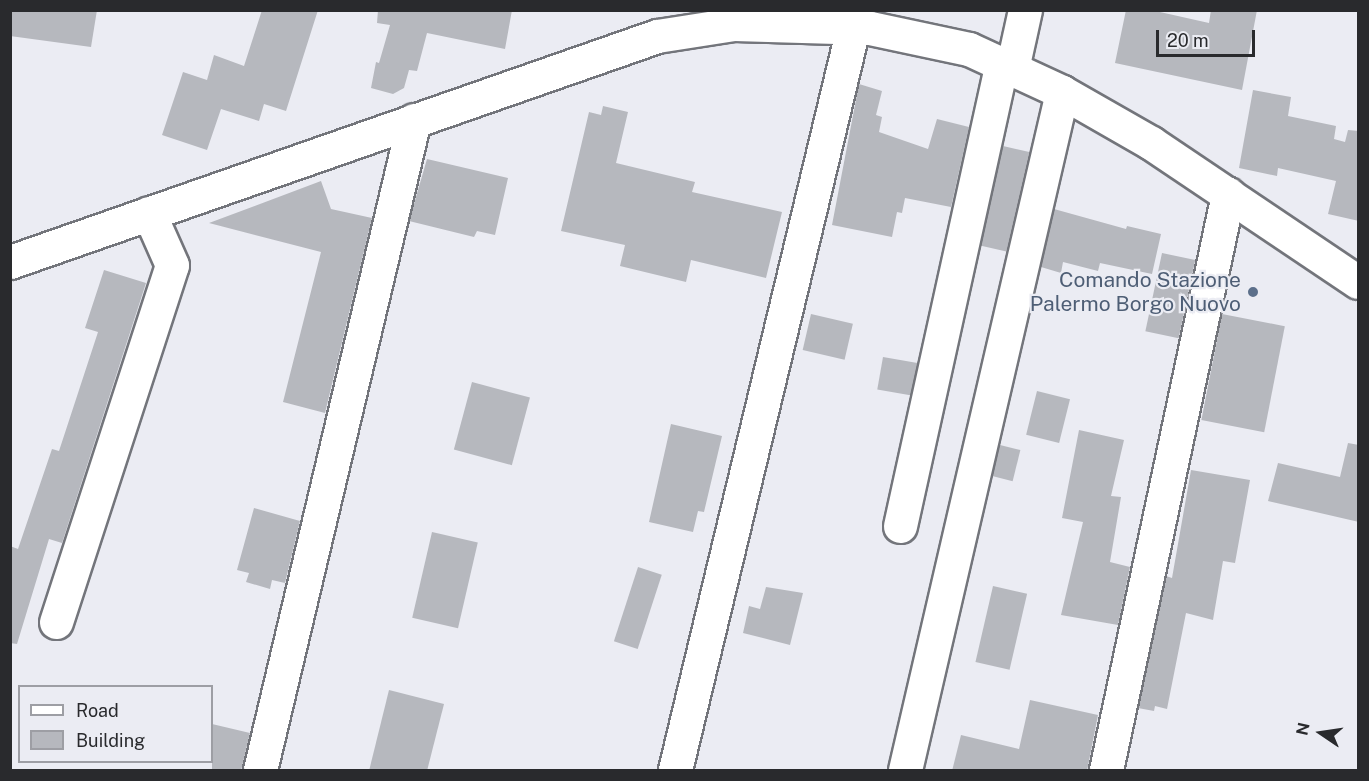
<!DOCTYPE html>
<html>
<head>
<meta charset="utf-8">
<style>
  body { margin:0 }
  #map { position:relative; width:1369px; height:781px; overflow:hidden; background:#ebecf3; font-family:"Public Sans",sans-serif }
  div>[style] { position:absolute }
  .building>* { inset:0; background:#b6b8be; transform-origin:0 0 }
  .roads { filter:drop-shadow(2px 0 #73757b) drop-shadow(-2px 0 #73757b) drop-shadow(0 2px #73757b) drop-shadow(0 -2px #73757b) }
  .minor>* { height:33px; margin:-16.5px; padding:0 16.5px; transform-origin:16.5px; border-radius:16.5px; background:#fff }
  .dots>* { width:16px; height:16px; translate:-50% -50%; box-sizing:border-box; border:3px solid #ebecf3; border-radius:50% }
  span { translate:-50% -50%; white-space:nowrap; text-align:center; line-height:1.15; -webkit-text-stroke:4.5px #ebecf3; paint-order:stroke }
  .service-label { font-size:21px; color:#4e5e75 }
  .right { translate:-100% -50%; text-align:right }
  .frame { position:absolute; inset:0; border:12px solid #292a2d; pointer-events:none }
  .legend { position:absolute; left:18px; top:685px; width:195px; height:78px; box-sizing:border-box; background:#ebecf3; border:2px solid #9d9ea4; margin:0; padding:8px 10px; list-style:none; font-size:18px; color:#292a2d }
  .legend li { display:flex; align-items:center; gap:12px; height:30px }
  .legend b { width:30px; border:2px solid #9d9ea4 }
  .north { position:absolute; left:1291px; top:703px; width:60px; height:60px; -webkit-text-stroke:4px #ebecf3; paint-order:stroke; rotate:283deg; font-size:16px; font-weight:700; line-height:24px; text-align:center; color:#292a2d }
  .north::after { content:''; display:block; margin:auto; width:21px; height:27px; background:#292a2d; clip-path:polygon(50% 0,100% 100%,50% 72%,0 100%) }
  .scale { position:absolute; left:1156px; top:30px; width:99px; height:27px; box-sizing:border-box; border:3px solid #292a2d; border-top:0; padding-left:8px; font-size:18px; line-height:21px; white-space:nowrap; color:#292a2d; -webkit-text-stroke:4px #ebecf3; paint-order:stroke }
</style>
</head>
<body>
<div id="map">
  <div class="building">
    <div style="clip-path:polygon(10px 10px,97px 10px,91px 47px,10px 36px)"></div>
    <div style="clip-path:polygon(262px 10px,318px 10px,286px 111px,264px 104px,259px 121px,221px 109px,207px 150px,162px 135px,183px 72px,207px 80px,214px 55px,244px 66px)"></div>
    <div style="clip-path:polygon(378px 10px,512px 10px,505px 49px,427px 33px,417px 71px,409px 70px,404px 88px,393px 94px,371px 88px,376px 62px,379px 63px,390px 25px,377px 23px)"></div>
    <div style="clip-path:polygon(1126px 10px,1151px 10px,1209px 23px,1211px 10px,1257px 10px,1242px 90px,1115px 63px)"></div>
    <div style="clip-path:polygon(859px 84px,882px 91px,876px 115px,882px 117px,879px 132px,928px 149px,937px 119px,969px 127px,951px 207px,905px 198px,902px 213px,897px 212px,892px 237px,832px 225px)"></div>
    <div style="clip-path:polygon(1253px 90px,1291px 97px,1288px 116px,1336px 126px,1334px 139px,1345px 142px,1348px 130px,1359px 131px,1359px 221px,1328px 214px,1336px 181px,1278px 168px,1277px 176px,1239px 168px)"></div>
    <div style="clip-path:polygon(603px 106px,628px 112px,616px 163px,695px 182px,692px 192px,782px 212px,766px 278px,691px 260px,686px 282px,620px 266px,625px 245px,561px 231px,589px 112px,601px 115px)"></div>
    <div style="left:1003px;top:146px;width:27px;height:102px;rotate:13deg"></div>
    <div style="clip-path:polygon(427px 159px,508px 178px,495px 235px,477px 231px,474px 237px,409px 221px)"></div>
    <div style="clip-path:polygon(321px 181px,331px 209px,372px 218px,325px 413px,283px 402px,321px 252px,209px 223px)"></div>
    <div style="clip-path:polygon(1054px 209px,1126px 229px,1127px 226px,1161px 234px,1152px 274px,1100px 263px,1098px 271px,1063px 262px,1061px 273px,1041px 267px)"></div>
    <div style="left:1162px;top:253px;width:34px;height:80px;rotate:12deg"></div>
    <div style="clip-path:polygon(104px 270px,146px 283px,62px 543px,49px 539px,17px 644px,10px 643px,10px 546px,18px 549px,52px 449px,59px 451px,98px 332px,85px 328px)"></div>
    <div style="left:811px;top:314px;width:43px;height:37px;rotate:13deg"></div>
    <div style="left:1222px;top:314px;width:64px;height:108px;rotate:11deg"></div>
    <div style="left:883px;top:357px;width:35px;height:33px;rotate:10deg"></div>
    <div style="left:472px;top:382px;width:60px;height:70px;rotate:15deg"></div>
    <div style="left:1037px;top:391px;width:34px;height:45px;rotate:14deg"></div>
    <div style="clip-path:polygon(671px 424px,722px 436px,704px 512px,698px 511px,693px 532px,649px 522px)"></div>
    <div style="clip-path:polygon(1079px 430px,1124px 440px,1111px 496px,1121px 497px,1110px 562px,1130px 567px,1118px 625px,1061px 615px,1083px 522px,1062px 518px)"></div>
    <div style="clip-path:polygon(1348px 443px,1359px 445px,1359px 522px,1268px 501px,1278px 463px,1340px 477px)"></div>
    <div style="left:1000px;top:445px;width:21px;height:32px;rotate:14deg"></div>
    <div style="clip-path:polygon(1191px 470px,1250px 480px,1235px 563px,1223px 561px,1213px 620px,1186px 613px,1167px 709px,1155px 706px,1154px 711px,1138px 708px,1166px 576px,1172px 578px)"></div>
    <div style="clip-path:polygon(254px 508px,300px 521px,285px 583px,272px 580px,270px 589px,246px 582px,249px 573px,237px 570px)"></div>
    <div style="left:432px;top:532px;width:47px;height:88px;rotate:13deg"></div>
    <div style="left:638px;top:567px;width:25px;height:78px;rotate:18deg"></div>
    <div style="left:993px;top:586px;width:35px;height:78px;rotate:13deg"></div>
    <div style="clip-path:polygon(766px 587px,803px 593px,790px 645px,743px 633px,749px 606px,760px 609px)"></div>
    <div style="clip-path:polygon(389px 690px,444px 704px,427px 771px,369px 771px)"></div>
    <div style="clip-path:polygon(1030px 700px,1098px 715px,1087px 771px,952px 771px,961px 735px,1019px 749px)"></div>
    <div style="clip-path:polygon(212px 724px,250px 733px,241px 771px,212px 771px)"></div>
  </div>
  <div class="roads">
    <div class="minor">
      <div style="left:1012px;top:69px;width:60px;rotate:-77.6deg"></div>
      <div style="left:10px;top:262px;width:685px;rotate:-19.25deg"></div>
      <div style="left:657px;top:36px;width:78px;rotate:-8.9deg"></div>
      <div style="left:734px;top:24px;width:136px;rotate:1.7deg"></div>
      <div style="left:870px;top:28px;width:101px;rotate:12deg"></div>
      <div style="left:969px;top:49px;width:102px;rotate:24.8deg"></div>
      <div style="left:1062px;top:92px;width:103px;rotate:29.8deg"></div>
      <div style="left:1151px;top:143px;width:249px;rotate:33.9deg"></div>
      <div style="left:900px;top:526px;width:473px;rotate:-77.6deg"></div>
      <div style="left:56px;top:622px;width:375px;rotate:-72deg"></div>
      <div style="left:172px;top:265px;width:57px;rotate:-113.9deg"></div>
      <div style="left:260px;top:770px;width:668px;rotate:-76.67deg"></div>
      <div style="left:675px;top:770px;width:763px;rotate:-76.51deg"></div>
      <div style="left:905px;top:770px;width:696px;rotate:-76.96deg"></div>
      <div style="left:1106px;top:770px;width:589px;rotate:-78.04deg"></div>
    </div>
  </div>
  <div class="dots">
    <div style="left:1253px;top:292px;background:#5c6f8a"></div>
  </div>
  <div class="service-label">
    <span class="right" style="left:1241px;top:292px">Comando Stazione<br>Palermo Borgo Nuovo</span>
  </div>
  <div class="frame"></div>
  <ul class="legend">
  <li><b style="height:8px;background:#fff"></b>Road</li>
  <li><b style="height:16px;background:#b6b8be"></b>Building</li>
  </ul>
  <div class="north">N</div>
  <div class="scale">20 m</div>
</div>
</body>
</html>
